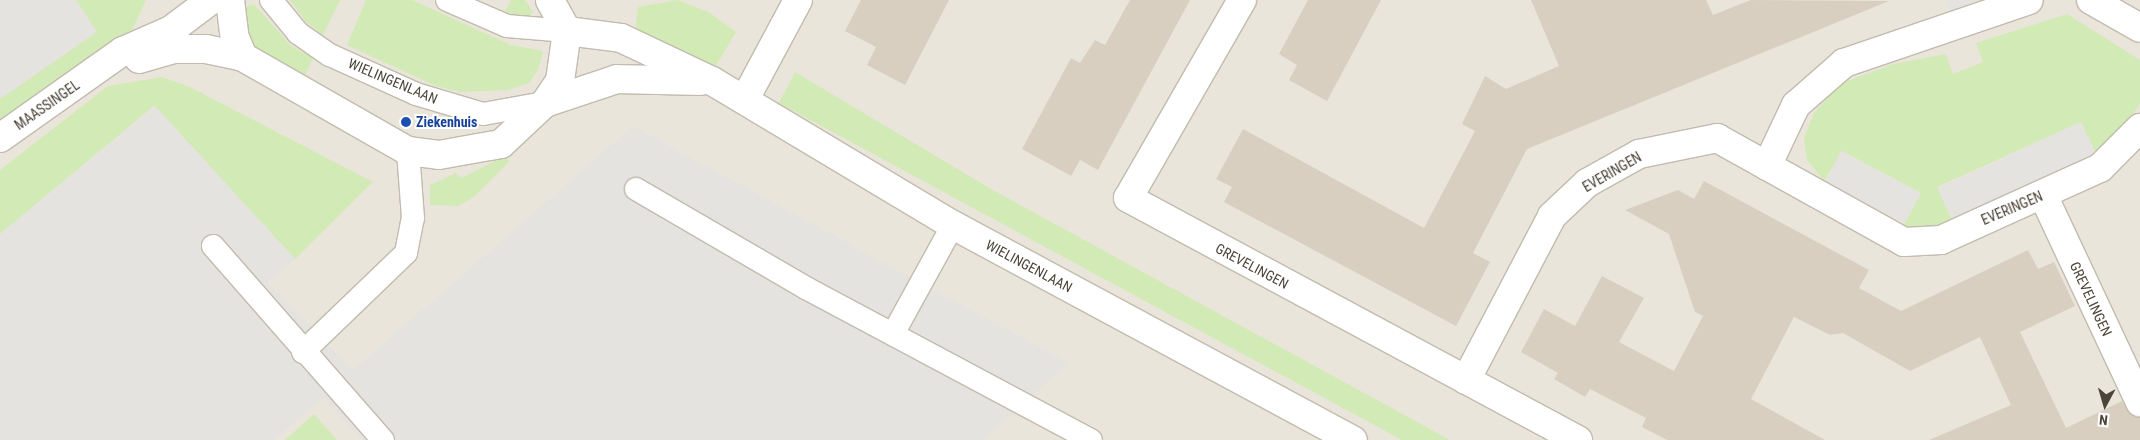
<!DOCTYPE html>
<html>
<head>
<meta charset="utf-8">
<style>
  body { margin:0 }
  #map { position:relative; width:2140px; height:440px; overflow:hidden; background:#f6f3ec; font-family:"Roboto Condensed",sans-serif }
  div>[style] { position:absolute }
  .residential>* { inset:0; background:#eae5da; transform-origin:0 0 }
  .green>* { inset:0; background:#d2eab5 }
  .parking>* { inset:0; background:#e5e3e0; transform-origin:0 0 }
  .building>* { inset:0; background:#d8cfc1 }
  .roads { filter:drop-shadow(1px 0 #c2bbae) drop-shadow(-1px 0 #c2bbae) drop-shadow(0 1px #c2bbae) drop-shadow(0 -1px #c2bbae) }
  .service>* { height:22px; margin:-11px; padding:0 11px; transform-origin:11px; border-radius:11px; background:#fff }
  .minor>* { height:28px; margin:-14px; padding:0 14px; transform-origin:14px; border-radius:14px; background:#fff }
  .tertiary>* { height:28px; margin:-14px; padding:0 14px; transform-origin:14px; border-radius:14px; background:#fff }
  .dots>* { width:14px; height:14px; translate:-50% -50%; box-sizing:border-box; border:2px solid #fff; border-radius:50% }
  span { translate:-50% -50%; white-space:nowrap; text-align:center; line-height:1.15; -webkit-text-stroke:4px #fff; paint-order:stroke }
  .street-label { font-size:14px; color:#4b4439 }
  .transit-label { font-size:14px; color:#164399; font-weight:700 }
  .left { translate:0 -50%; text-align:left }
  .north { position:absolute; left:2080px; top:380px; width:50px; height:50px; -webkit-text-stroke:4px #fff; paint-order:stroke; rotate:186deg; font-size:14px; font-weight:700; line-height:20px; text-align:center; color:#4b4439 }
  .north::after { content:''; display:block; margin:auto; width:18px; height:22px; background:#4b4439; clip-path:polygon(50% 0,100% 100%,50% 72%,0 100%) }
</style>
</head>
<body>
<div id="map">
  <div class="residential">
    <div style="left:0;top:0;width:2140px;height:440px"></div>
  </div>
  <div class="green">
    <div style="clip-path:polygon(0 0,146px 0,132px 30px,0 121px)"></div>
    <div style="clip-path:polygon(290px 0,340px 0,323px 35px,306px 22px)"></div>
    <div style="clip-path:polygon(366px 0,412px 0,511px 45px,543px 51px,538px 70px,529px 83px,508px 90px,460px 92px,436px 86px,347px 45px)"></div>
    <div style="clip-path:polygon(511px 0,525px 0,533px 12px,520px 23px,501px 19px)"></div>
    <div style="clip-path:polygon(678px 0,710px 13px,736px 32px,714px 69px,635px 34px,638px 7px)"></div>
    <div style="clip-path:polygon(254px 4px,290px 45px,313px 58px,302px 82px,255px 52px,244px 34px,242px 8px)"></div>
    <div style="clip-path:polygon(2067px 14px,2140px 60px,2140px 103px,2126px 126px,2096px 154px,2081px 122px,1937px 187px,1952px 220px,1931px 230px,1904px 225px,1921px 193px,1842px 151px,1824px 181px,1807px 160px,1804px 138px,1814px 113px,1840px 84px,1893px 64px,1946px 54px,1953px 74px,1983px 62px,1976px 43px)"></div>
    <div style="clip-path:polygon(795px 72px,991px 189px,1450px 440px,1402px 440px,779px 103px)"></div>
    <div style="clip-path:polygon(162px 77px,190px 87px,373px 182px,295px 259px,154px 106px,0 234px,0 170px,108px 86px)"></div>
    <div style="clip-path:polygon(505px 156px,509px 162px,474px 197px,458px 206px,430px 205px,430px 185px,456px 173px,461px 178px)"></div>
    <div style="clip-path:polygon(314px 414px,337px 440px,285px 440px)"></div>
  </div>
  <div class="parking">
    <div style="clip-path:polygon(0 0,76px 0,97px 32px,0 99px)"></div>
    <div style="clip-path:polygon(1947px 0,2000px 0,1955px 22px)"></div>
    <div style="clip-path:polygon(155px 106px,295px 259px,268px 283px,353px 370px,633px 126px,1069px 363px,983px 440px,362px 440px,323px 398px,274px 440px,0 440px,0 234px)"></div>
    <div style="left:2081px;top:122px;width:35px;height:158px;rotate:65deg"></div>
    <div style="left:1841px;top:151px;width:90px;height:34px;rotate:28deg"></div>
  </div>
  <div class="building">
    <div style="clip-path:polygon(861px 0,949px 0,905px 85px,867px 65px,876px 47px,845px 31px)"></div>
    <div style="clip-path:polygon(1130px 0,1190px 0,1098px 170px,1080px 160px,1071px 176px,1022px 149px,1071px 58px,1080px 63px,1095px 40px,1105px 45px)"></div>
    <div style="clip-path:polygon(1308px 0,1381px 0,1327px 101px,1289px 80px,1297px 65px,1279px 54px)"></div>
    <div style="clip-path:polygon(1531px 0,1706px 0,1713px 15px,1751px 0,1889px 1px,1527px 149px,1473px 253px,1490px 262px,1456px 326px,1224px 202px,1232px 187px,1216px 179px,1243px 129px,1424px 228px,1475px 131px,1462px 124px,1485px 76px,1506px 89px,1559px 66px)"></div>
    <div style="clip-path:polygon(1704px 181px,1869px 270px,1859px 288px,1901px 311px,2028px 250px,2038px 269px,2054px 262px,2075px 306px,2020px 332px,2066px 428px,2122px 401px,2131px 414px,2140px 417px,2140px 440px,1929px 440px,2011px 405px,1980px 337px,1910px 371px,1843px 333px,1830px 335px,1794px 317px,1751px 399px,1825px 440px,1667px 440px,1642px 427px,1646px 418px,1590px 389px,1585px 397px,1554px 379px,1558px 373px,1521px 352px,1544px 309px,1575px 326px,1602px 276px,1644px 298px,1619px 342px,1674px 371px,1703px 316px,1695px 312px,1669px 234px,1625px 210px,1678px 190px,1694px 199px)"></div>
  </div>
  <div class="roads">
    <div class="service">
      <div style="left:271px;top:0;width:43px;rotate:50.7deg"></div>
      <div style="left:298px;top:33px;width:39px;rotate:35deg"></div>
      <div style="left:330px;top:55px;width:94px;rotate:24.4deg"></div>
      <div style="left:416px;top:94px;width:70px;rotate:16.6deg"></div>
      <div style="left:483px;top:114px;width:63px;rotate:-10.1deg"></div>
      <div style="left:447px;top:0;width:65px;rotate:23.4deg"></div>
      <div style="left:507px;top:26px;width:60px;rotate:4.8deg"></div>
      <div style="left:636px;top:189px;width:197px;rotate:30.2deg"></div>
      <div style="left:806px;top:288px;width:323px;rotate:28.1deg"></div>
      <div style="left:213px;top:246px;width:258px;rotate:48.8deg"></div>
      <div style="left:893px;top:334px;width:124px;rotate:-61.2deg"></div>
      <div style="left:303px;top:352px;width:143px;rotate:-43.9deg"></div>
      <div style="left:406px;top:253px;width:36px;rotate:-79deg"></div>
      <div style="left:413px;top:218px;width:67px;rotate:-94.3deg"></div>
    </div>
    <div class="minor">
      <div style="left:1242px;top:0;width:228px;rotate:119.9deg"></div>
      <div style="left:1128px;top:198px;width:511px;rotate:28.27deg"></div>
      <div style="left:2091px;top:0;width:56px;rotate:29.7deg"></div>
      <div style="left:139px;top:59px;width:36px;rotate:-16deg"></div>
      <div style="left:174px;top:49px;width:32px"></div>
      <div style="left:206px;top:49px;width:38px;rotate:12deg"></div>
      <div style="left:745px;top:99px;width:112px;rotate:-61.8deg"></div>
      <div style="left:0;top:138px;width:151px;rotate:-35.3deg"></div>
      <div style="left:123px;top:51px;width:52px;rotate:-23.6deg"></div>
      <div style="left:171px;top:30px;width:50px;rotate:-36.9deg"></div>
      <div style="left:1767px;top:166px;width:68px;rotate:-64.6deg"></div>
      <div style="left:1796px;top:105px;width:64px;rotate:-41.2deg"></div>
      <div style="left:1844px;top:63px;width:195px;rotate:-18.8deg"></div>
      <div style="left:2043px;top:195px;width:229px;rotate:64.9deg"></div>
      <div style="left:1466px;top:380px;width:185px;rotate:-62.3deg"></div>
      <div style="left:1552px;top:216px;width:48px;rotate:-43.3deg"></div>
      <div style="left:1587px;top:183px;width:60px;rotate:-29.1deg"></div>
      <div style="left:1639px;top:154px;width:80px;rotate:-11.6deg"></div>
      <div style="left:1717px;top:138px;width:214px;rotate:29.1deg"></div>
      <div style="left:1904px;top:242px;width:37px;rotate:-3deg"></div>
      <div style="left:1941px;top:240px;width:175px;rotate:-24.4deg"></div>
      <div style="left:2100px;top:168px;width:57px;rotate:-45deg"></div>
    </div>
    <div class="tertiary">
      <div style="left:230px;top:0;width:38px;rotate:83deg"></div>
      <div style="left:235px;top:38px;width:21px;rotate:67deg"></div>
      <div style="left:243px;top:57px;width:190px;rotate:29.7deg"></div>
      <div style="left:408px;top:151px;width:31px;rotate:7deg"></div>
      <div style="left:439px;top:155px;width:63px;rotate:-10.1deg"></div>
      <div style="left:501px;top:144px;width:60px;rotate:-43deg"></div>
      <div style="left:545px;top:103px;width:27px;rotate:-56deg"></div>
      <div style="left:560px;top:81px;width:50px;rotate:-82deg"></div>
      <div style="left:567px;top:31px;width:35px;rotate:-119deg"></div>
      <div style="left:567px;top:31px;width:54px;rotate:7.4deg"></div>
      <div style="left:621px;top:38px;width:101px;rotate:25.3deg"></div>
      <div style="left:712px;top:81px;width:281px;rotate:30.9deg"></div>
      <div style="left:953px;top:225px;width:454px;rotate:28.3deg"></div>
      <div style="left:545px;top:103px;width:76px;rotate:-18.4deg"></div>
      <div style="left:617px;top:79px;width:83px;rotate:1.4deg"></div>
    </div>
  </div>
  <div class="dots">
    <div style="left:406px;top:122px;background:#1a4fb4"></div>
  </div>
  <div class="street-label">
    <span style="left:393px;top:81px;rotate:23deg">WIELINGENLAAN</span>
    <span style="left:47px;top:105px;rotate:-35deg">MAASSINGEL</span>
    <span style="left:1612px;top:172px;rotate:-30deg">EVERINGEN</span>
    <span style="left:2012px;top:208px;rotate:-23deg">EVERINGEN</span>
    <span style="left:1029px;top:266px;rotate:28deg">WIELINGENLAAN</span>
    <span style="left:1252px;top:266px;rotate:28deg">GREVELINGEN</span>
    <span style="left:2091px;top:299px;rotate:65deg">GREVELINGEN</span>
  </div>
  <div class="transit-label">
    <span class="left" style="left:416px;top:122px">Ziekenhuis</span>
  </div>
  <div class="north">N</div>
</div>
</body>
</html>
